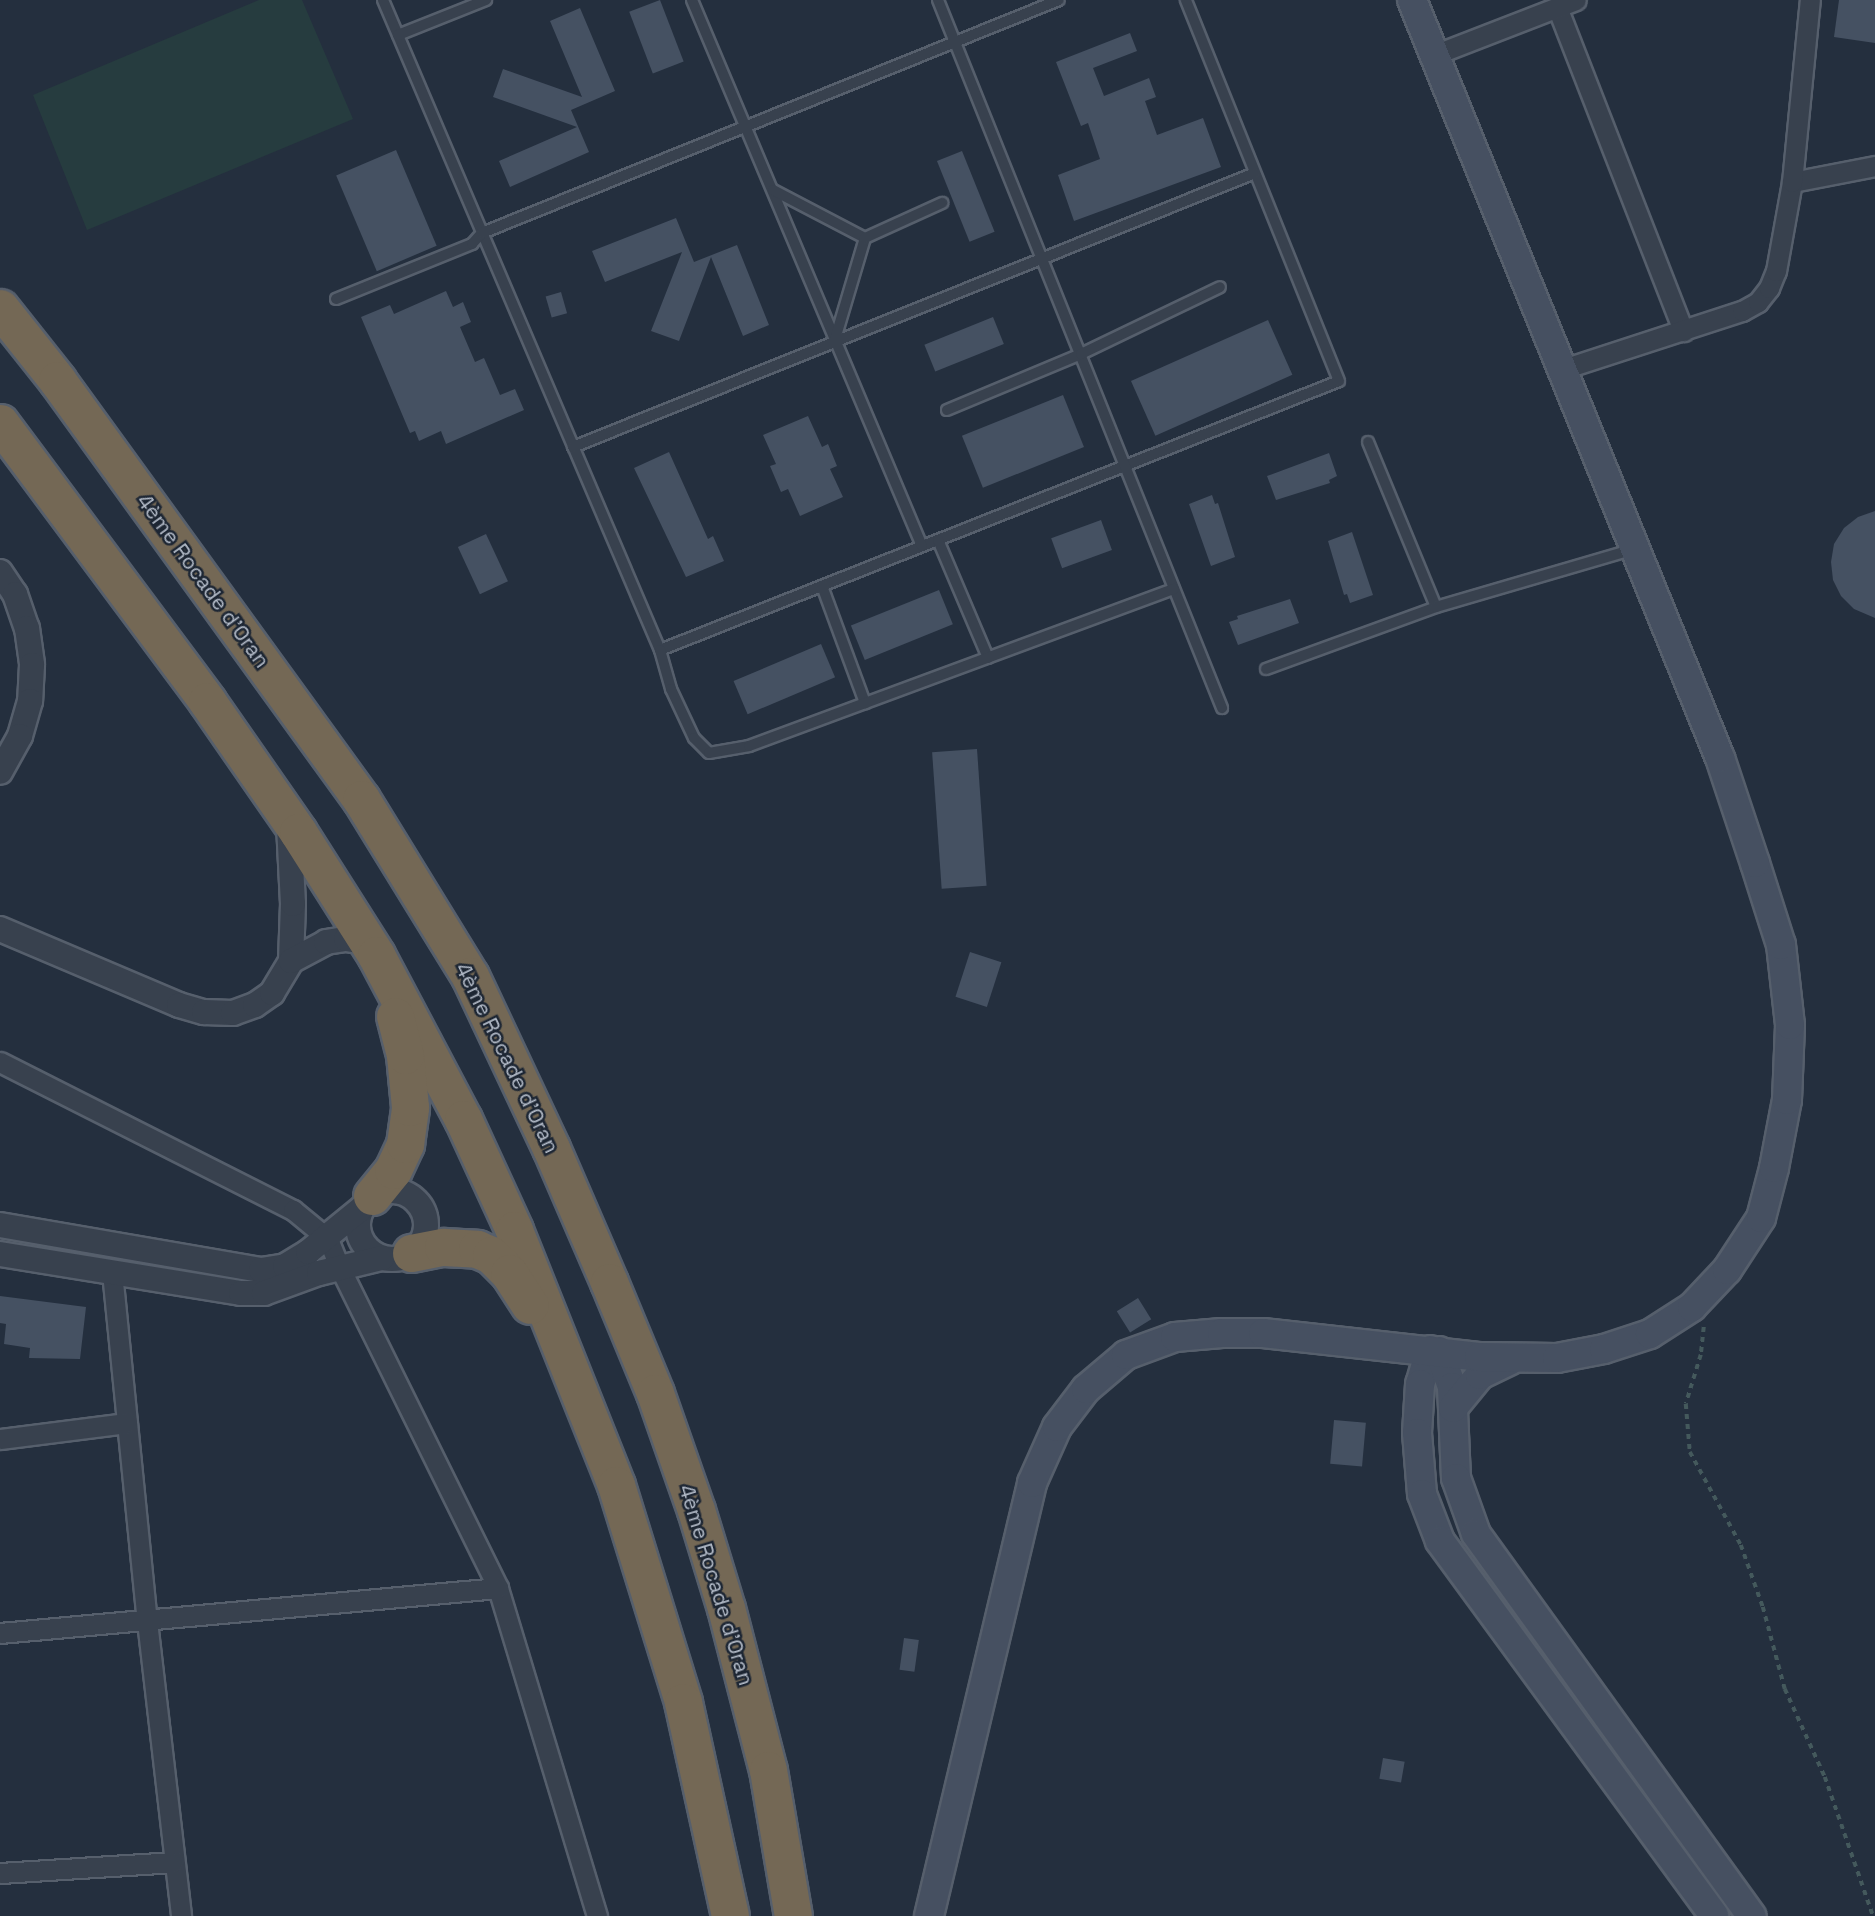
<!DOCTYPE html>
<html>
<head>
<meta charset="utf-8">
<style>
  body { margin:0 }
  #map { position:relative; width:1875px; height:1916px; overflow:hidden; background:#242f3e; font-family:"Space Grotesk",sans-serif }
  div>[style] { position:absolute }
  .green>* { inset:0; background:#263c3f }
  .building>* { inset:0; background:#455162; transform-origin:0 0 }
  .path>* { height:3.5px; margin-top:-1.75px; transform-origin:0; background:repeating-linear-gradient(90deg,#44595c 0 5px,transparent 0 10px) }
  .roads { filter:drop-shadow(2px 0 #565f6c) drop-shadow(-2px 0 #565f6c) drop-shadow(0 2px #565f6c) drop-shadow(0 -2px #565f6c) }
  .service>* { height:10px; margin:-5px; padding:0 5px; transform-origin:5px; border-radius:5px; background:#38414e }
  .minor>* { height:19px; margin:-9.5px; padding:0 9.5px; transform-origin:9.5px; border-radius:9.5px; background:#38414e }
  .tertiary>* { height:24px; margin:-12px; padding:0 12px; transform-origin:12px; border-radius:12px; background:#38414e }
  .tertiary>.ring { margin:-12px; padding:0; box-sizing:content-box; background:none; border:24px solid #38414e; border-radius:50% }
  .secondary>* { height:28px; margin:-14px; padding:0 14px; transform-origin:14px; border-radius:14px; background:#465061 }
  .motorway>* { height:37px; margin:-18.5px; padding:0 18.5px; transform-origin:18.5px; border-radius:18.5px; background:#746855 }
  span { translate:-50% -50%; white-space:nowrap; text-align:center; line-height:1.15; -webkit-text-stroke:5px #1d2633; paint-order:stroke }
  .street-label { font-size:21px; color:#b4bcc9 }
</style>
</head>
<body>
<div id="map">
  <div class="green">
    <div style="clip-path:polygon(259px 0,302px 0,353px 119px,87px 230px,33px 95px)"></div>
  </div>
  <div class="building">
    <div style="left:660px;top:0;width:66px;height:33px;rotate:69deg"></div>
    <div style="clip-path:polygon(1839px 0,1875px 0,1875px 43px,1834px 37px)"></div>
    <div style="clip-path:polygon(580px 8px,615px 91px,571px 110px,589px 152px,510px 187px,499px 161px,577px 127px,493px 97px,503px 69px,582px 97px,550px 21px)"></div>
    <div style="clip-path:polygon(1130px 33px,1137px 51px,1093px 68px,1104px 96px,1149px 78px,1156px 97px,1145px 101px,1157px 135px,1203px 118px,1221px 167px,1074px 221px,1058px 175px,1100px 159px,1088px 123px,1081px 126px,1056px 62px)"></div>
    <div style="left:396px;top:150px;width:104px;height:65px;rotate:67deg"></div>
    <div style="left:962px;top:151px;width:87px;height:27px;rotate:68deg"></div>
    <div style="clip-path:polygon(676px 218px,694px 262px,737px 245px,769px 325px,743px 336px,711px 257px,679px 341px,651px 331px,682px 252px,605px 282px,592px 251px)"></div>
    <div style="clip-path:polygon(446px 291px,453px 307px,463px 302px,471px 322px,460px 327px,475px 362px,484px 358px,500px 395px,515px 389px,524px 410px,446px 444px,441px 431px,419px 441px,415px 431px,410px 433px,361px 317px,390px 305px,394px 314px)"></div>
    <div style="left:561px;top:292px;width:22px;height:16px;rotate:74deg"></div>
    <div style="left:993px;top:317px;width:29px;height:74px;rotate:68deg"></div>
    <div style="left:1268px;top:320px;width:60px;height:150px;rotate:66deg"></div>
    <div style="left:1063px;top:395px;width:56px;height:109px;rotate:68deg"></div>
    <div style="clip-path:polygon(808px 416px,822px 447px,828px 444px,837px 466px,830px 469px,843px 497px,800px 516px,788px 489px,781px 492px,770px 466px,776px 464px,763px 435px)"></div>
    <div style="clip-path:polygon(669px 452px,708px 539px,713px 536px,724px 561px,686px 577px,634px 468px)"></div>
    <div style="clip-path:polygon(1329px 453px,1337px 476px,1329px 480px,1330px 483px,1276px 500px,1267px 476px)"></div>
    <div style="clip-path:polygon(1212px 495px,1215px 504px,1218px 503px,1235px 557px,1211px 566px,1189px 504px)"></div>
    <div style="clip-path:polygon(1875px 511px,1875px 618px,1854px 609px,1841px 596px,1833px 580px,1831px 562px,1834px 544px,1844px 528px,1858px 517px)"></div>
    <div style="left:1101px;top:520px;width:32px;height:53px;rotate:70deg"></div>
    <div style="clip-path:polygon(1352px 532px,1373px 595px,1350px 603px,1347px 594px,1344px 595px,1328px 541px)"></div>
    <div style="left:486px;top:534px;width:52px;height:31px;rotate:65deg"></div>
    <div style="left:939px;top:590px;width:37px;height:95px;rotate:68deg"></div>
    <div style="clip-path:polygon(1290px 599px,1299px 623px,1238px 645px,1229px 622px,1238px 619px,1237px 616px)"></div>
    <div style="left:821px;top:644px;width:36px;height:95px;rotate:67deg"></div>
    <div style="left:977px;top:749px;width:137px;height:45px;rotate:86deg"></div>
    <div style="left:970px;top:952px;width:33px;height:47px;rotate:18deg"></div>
    <div style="clip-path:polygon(0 1296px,86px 1307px,80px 1359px,29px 1358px,30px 1348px,4px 1344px,6px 1324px,0 1323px)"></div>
    <div style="left:1138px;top:1298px;width:25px;height:25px;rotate:58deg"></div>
    <div style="left:1334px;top:1420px;width:32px;height:44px;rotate:5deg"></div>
    <div style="left:904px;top:1638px;width:15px;height:32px;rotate:8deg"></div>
    <div style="left:1383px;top:1758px;width:22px;height:21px;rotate:10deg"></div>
  </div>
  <div class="path">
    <div style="left:1704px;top:1327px;width:28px;rotate:96deg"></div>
    <div style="left:1701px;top:1355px;width:51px;rotate:107deg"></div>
    <div style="left:1686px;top:1404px;width:48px;rotate:85.2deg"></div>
    <div style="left:1690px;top:1452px;width:106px;rotate:61.3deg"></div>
    <div style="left:1741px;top:1545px;width:66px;rotate:70.5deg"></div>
    <div style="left:1763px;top:1607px;width:85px;rotate:75deg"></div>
    <div style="left:1785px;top:1689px;width:97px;rotate:65.6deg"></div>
    <div style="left:1825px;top:1777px;width:147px;rotate:70.9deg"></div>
  </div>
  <div class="roads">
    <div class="service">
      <div style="left:383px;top:0;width:707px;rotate:66.92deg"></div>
      <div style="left:660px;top:650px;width:730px;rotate:-21.61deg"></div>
      <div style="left:1339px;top:381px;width:411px;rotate:-111.9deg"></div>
      <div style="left:692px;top:0;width:592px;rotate:67.16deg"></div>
      <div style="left:938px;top:0;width:763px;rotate:68.14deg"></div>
      <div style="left:398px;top:35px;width:95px;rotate:-21.7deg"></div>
      <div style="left:773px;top:190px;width:104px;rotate:27.6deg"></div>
      <div style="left:865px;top:238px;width:105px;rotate:106.5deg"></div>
      <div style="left:865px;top:238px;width:85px;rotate:-24.4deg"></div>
      <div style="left:336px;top:299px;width:147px;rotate:-22deg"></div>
      <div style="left:472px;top:244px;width:15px;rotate:-48deg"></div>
      <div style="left:482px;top:233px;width:622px;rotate:-21.99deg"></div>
      <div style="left:947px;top:410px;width:145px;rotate:-22.7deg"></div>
      <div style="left:1081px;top:354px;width:154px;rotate:-25.7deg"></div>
      <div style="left:1368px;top:442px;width:178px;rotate:67.6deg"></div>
      <div style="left:573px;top:447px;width:735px;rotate:-21.89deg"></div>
      <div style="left:938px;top:540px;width:128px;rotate:67deg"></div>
      <div style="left:822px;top:586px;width:125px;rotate:69.8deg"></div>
      <div style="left:660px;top:650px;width:41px;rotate:74.2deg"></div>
      <div style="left:671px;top:689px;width:54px;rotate:64.9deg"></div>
      <div style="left:694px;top:738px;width:21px;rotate:45deg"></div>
      <div style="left:709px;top:753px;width:41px;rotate:-9.9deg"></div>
      <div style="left:749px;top:746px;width:453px;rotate:-20.3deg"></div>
      <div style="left:1266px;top:669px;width:181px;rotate:-20deg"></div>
      <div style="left:1436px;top:607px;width:203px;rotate:-16.3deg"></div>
    </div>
    <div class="minor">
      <div style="left:1557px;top:7px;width:348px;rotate:68.7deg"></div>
      <div style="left:1434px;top:55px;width:152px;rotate:-21.2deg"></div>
      <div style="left:1792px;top:182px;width:85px;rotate:-10.9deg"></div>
      <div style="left:1563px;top:369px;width:188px;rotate:-18deg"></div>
      <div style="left:1742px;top:311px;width:18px;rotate:-29deg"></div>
      <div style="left:1758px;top:302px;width:18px;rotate:-52deg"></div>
      <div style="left:1769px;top:288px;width:18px;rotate:-68deg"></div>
      <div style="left:1776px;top:271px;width:90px;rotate:-79.8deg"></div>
      <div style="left:1792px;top:182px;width:183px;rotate:-84.4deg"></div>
      <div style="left:0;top:1062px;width:328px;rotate:26.8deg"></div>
      <div style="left:293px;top:1210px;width:45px;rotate:39.6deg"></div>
      <div style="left:328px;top:1239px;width:31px;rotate:68deg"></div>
      <div style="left:340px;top:1268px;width:357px;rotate:63.7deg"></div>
      <div style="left:498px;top:1588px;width:343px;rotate:73.2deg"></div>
      <div style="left:112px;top:1272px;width:351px;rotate:84.3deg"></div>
      <div style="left:147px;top:1621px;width:297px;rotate:83.4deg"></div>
      <div style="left:0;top:1439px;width:128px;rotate:-7.2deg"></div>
      <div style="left:0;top:1633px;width:500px;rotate:-5.16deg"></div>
      <div style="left:0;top:1873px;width:174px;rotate:-3.6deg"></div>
    </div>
    <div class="tertiary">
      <div style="left:0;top:572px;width:27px;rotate:56deg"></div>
      <div style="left:15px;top:594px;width:36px;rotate:71deg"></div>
      <div style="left:27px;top:628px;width:37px;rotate:82deg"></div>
      <div style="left:32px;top:665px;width:36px;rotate:93deg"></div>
      <div style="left:30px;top:701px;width:36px;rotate:106deg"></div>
      <div style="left:20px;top:736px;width:41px;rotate:119.1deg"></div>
      <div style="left:0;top:929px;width:194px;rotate:23deg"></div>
      <div style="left:179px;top:1005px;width:26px;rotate:16deg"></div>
      <div style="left:204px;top:1012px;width:29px;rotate:2deg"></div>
      <div style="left:233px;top:1013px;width:23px;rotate:-20deg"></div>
      <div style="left:255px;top:1005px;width:21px;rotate:-35deg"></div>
      <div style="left:272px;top:993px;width:37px;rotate:-59deg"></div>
      <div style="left:291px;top:961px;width:57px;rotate:-88deg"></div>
      <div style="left:293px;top:904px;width:80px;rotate:-92.9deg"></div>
      <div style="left:291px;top:961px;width:40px;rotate:-28deg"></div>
      <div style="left:326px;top:942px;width:20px;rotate:-9deg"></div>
      <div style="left:346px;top:939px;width:20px;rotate:9deg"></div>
      <div class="ring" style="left:358px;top:1191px;width:44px;height:44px"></div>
      <div style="left:0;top:1225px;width:265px;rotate:9.8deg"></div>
      <div style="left:261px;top:1270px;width:24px;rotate:-9deg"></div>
      <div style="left:285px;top:1266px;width:27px;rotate:-31deg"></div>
      <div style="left:308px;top:1252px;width:70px;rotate:-39.2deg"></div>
      <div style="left:0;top:1254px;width:244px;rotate:9.2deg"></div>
      <div style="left:241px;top:1293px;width:23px"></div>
      <div style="left:264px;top:1293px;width:59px;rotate:-20deg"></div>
      <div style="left:319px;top:1273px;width:65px;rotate:-13.4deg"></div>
    </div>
    <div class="secondary">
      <div style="left:1430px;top:1350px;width:35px;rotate:106deg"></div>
      <div style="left:1420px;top:1384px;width:49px;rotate:93.5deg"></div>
      <div style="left:1417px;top:1433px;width:61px;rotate:85.3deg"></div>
      <div style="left:1422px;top:1494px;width:50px;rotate:69deg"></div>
      <div style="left:1440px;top:1541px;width:464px;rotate:53.8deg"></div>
      <div style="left:1439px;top:1351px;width:38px;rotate:70deg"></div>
      <div style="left:1452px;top:1387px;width:91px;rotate:87.5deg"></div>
      <div style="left:1456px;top:1478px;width:59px;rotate:70.3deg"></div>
      <div style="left:1476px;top:1534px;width:471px;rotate:54.2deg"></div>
      <div style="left:1453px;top:1408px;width:43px;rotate:-50.7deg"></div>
      <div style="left:1480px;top:1375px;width:34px;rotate:-26deg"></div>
      <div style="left:929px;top:1916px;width:445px;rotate:-76.6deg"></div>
      <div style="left:1032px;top:1483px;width:61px;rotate:-65.9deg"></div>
      <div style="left:1057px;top:1427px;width:48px;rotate:-52.7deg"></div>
      <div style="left:1086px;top:1389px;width:52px;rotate:-40.4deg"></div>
      <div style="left:1126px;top:1355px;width:52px;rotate:-20.2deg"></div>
      <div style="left:1175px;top:1337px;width:47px;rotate:-4.9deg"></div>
      <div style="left:1222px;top:1333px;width:41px"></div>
      <div style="left:1263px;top:1333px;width:217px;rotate:6.3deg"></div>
      <div style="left:1479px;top:1357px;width:78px;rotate:0.7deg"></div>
      <div style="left:1557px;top:1358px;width:48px;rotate:-10.8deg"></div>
      <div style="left:1604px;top:1349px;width:48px;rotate:-18.1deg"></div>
      <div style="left:1650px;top:1334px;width:50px;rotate:-32.7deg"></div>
      <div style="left:1692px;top:1307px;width:51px;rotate:-46.6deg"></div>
      <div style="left:1727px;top:1270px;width:62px;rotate:-56.8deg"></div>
      <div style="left:1761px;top:1218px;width:52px;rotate:-75.4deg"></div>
      <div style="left:1774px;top:1168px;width:69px;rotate:-79.2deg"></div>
      <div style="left:1787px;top:1100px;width:75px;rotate:-87.7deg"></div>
      <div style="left:1790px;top:1025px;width:81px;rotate:-96.4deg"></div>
      <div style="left:1781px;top:945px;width:86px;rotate:-107.6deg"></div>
      <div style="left:1755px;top:863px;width:111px;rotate:-108.4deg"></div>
      <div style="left:1720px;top:758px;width:818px;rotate:-112.11deg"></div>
    </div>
    <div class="motorway">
      <div style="left:0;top:308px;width:92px;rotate:51.6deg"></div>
      <div style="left:57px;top:380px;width:518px;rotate:54.04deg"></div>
      <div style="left:361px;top:799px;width:208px;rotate:58.4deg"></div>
      <div style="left:470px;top:976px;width:190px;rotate:64.8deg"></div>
      <div style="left:551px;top:1148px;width:146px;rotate:66.6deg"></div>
      <div style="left:609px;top:1282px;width:120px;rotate:67.5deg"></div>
      <div style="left:655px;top:1393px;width:124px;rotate:70.7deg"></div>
      <div style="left:696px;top:1510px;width:102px;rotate:73deg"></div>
      <div style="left:726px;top:1608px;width:167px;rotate:75.5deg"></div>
      <div style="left:768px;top:1770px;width:148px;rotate:80.3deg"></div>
      <div style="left:0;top:423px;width:347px;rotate:53.3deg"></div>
      <div style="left:207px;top:701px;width:160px;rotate:55.2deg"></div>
      <div style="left:298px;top:832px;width:146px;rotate:57.6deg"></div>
      <div style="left:376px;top:955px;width:186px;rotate:62.1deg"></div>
      <div style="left:463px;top:1119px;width:122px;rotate:65.3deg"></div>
      <div style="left:514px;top:1230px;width:275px;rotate:68.2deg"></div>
      <div style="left:616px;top:1485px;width:227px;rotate:72.8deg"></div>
      <div style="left:683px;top:1702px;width:219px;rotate:77.6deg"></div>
      <div style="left:372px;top:1196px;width:33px;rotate:-51deg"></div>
      <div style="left:393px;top:1170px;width:29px;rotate:-65deg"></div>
      <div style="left:405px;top:1144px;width:37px;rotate:-82deg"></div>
      <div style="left:410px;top:1107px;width:52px;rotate:-95.5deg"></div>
      <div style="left:405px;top:1055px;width:40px;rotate:-104.4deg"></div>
      <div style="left:411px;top:1253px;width:33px;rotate:-11deg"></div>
      <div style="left:443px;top:1247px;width:34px;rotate:3deg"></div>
      <div style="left:477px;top:1249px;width:15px;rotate:23deg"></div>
      <div style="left:491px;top:1255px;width:25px;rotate:45deg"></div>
      <div style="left:509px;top:1273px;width:38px;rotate:57deg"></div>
    </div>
  </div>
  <div class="street-label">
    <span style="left:203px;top:581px;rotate:54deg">4ème Rocade d'Oran</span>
    <span style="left:507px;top:1058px;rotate:64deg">4ème Rocade d'Oran</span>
    <span style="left:716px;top:1585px;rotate:73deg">4ème Rocade d'Oran</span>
  </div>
</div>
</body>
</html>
